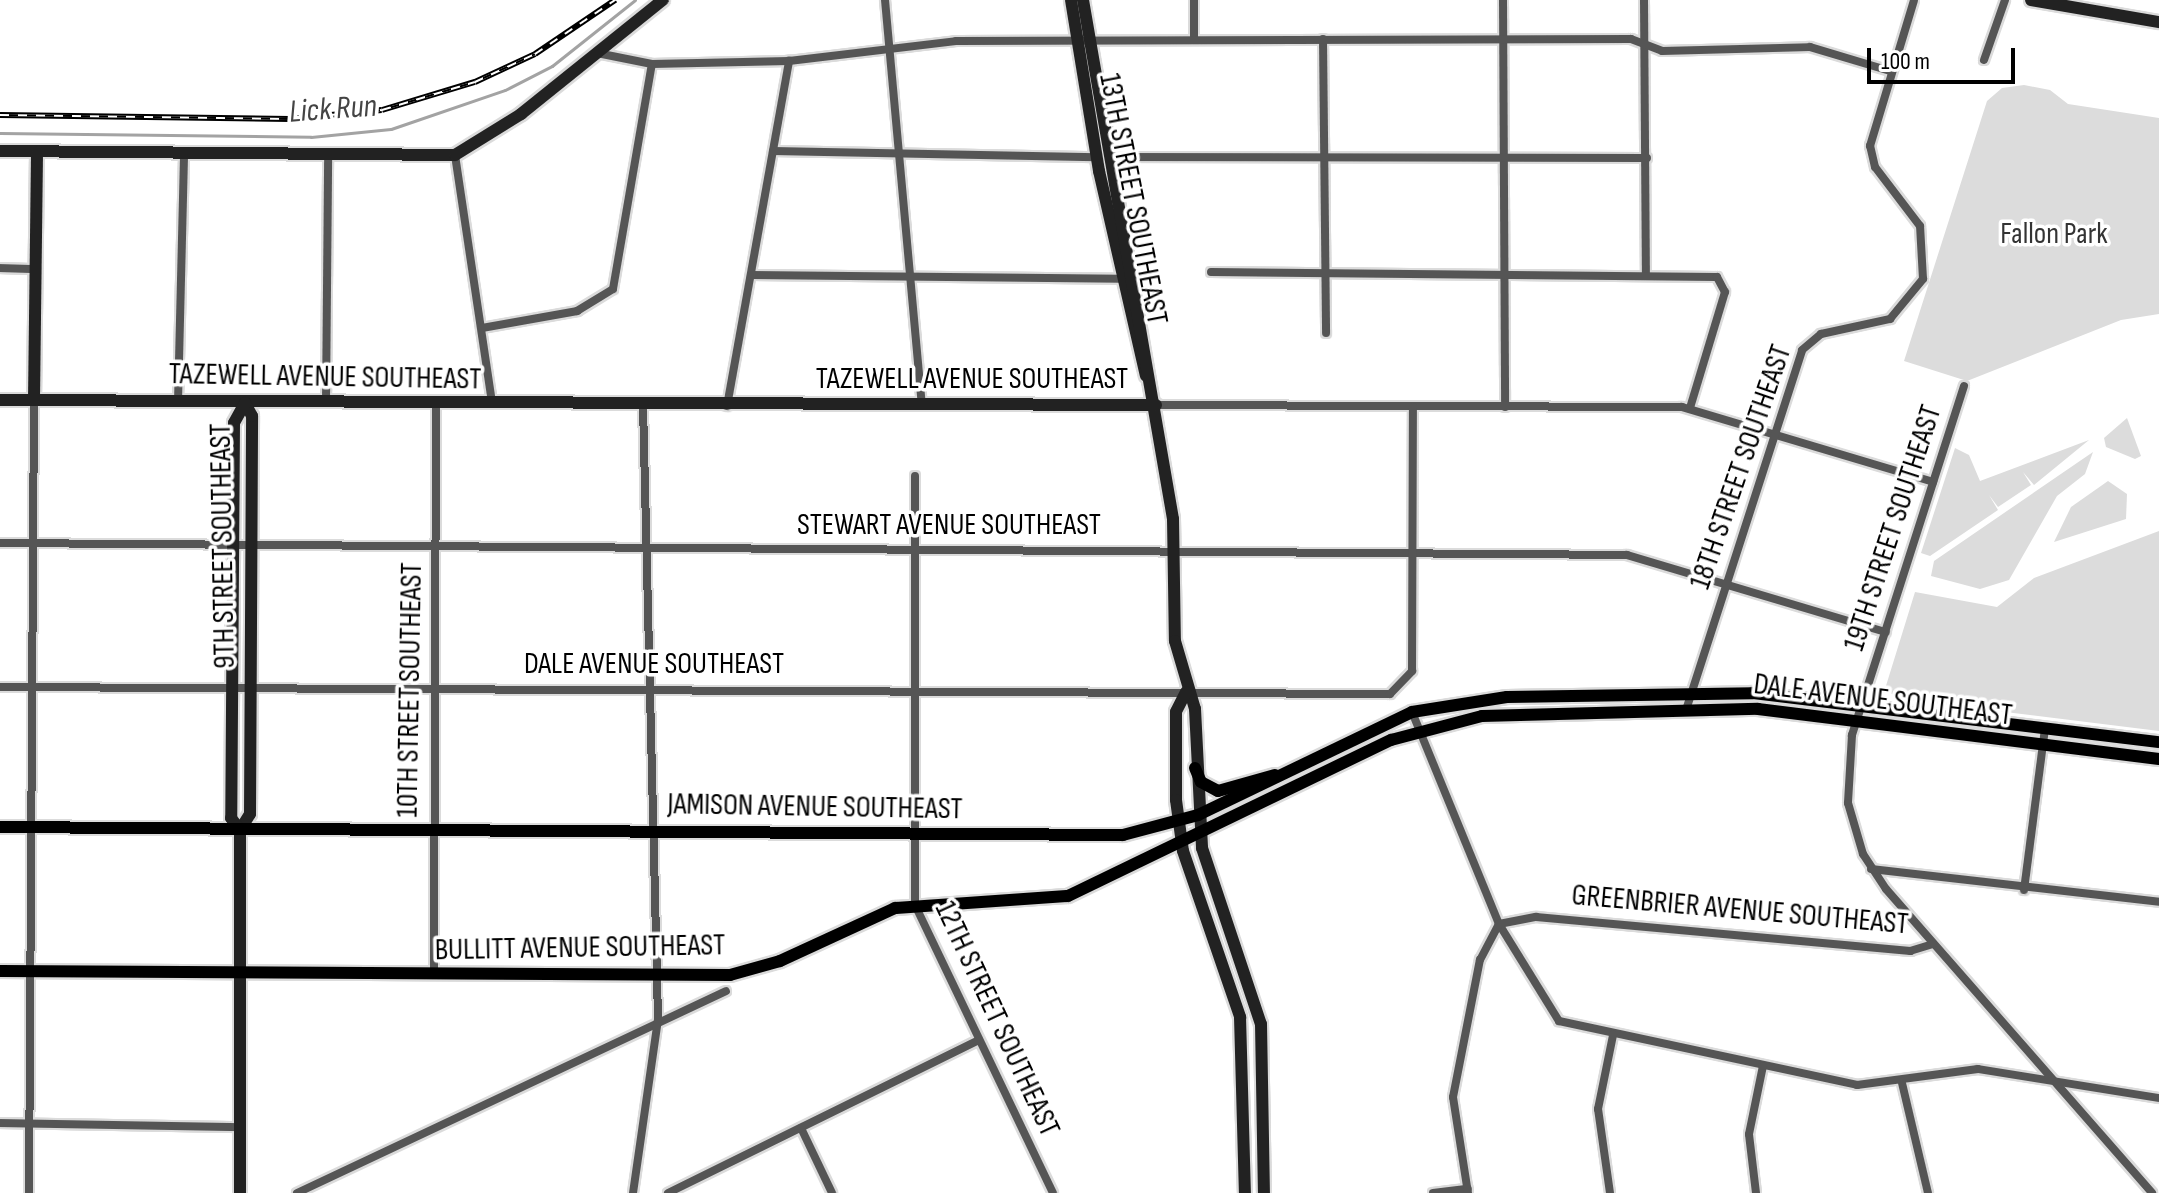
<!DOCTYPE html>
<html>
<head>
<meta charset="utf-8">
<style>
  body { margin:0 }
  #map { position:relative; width:2159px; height:1193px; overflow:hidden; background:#fff; font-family:"Sofia Sans Condensed",sans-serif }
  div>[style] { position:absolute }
  .green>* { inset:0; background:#dcdcdc }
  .stream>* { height:3px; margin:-1.5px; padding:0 1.5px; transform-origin:1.5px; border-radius:1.5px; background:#a3a3a3 }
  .roads { filter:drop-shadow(2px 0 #dbdbdb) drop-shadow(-2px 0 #dbdbdb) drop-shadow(0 2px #dbdbdb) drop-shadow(0 -2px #dbdbdb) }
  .street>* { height:8px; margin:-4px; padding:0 4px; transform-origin:4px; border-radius:4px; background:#555 }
  .secondary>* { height:12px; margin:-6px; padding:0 6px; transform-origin:6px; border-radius:6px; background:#222 }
  .primary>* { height:12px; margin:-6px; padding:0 6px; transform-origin:6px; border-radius:6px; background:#000 }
  .rail>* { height:6px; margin-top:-3px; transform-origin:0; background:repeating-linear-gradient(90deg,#fff 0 9px,#000 0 18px); box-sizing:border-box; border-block:2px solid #000 }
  span { translate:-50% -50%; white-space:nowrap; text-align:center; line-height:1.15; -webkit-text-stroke:7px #fff; paint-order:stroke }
  .street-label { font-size:30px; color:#000 }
  .park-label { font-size:30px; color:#333 }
  .water-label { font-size:32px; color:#444; font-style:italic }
  .scale { position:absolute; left:1867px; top:48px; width:148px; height:36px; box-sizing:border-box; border:4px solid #000; border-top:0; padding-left:10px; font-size:24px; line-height:28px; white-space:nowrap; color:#000; -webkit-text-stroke:6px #fff; paint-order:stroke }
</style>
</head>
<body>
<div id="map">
  <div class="green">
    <div style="clip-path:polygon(2024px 85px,2050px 90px,2068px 104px,2159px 118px,2159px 314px,2121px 320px,1967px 381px,1904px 361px,1987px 101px,2002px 88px)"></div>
    <div style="clip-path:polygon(2127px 418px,2141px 456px,2135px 459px,2106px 447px,2104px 438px)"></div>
    <div style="clip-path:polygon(2089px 440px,2034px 485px,2023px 472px,2031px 485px,1998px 507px,1989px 495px,1998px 510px,1930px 556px,1921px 553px,1955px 448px,1969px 455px,1980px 481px)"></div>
    <div style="clip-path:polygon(2093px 452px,2085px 474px,2057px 496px,2009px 580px,1980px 589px,1931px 576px,1934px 561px)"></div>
    <div style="clip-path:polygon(2108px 481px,2127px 494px,2126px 519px,2054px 542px,2071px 507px)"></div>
    <div style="clip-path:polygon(2159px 531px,2159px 731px,1899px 699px,1885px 689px,1915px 592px,1997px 607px,2034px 578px)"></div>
  </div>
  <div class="stream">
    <div style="left:0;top:133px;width:311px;rotate:0.7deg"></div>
    <div style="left:311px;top:137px;width:80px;rotate:-5.7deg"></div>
    <div style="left:391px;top:129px;width:120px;rotate:-18.9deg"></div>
    <div style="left:505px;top:90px;width:53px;rotate:-27.1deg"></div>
    <div style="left:552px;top:66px;width:106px;rotate:-38.5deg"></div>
  </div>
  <div class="roads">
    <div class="street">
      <div style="left:885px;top:0;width:407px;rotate:84.8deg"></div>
      <div style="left:1194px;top:0;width:40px;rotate:90deg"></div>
      <div style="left:1503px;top:0;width:407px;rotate:89.7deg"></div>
      <div style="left:1644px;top:0;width:275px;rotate:89.6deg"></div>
      <div style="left:1323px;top:39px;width:294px;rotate:89.4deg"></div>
      <div style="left:597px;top:53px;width:56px;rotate:11.3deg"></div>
      <div style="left:652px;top:64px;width:137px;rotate:-1.3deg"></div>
      <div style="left:789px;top:61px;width:168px;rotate:-6.8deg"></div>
      <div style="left:956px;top:41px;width:675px;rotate:-0.17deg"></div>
      <div style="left:1631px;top:39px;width:33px;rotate:21deg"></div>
      <div style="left:1662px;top:51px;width:148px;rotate:-1.5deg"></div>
      <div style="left:1810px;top:47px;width:84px;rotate:16.7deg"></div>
      <div style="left:1984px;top:60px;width:64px;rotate:-70.7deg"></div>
      <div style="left:773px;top:151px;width:324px;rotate:1.1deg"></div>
      <div style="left:455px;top:155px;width:251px;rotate:81.5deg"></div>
      <div style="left:1109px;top:157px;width:538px;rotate:0.11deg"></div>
      <div style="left:0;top:268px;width:35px;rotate:2deg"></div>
      <div style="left:1211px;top:272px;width:506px;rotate:0.57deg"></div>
      <div style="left:1717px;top:277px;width:17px;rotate:62deg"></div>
      <div style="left:1725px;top:292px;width:121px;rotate:106.8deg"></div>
      <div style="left:751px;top:275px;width:370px;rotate:0.6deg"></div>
      <div style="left:482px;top:328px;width:97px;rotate:-10.1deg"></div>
      <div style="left:577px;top:311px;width:42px;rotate:-31.4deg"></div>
      <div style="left:613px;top:289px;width:228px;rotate:-80.2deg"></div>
      <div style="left:1964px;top:386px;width:367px;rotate:107.8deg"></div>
      <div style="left:1852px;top:735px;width:68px;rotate:93.4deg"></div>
      <div style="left:1848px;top:803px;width:53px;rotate:73.6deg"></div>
      <div style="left:1863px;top:854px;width:42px;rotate:56.7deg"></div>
      <div style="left:1886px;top:889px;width:404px;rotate:48.8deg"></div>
      <div style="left:178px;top:402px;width:248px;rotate:-88.6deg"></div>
      <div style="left:326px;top:403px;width:247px;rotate:-89.5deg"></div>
      <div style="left:1156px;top:405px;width:526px;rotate:0.22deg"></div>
      <div style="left:1682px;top:407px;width:262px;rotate:16.6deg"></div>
      <div style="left:727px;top:406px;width:351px;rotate:-79.8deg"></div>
      <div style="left:915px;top:476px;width:429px;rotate:90deg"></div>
      <div style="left:915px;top:905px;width:319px;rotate:64.4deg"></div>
      <div style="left:0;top:543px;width:1627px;rotate:0.42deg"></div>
      <div style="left:1627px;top:555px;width:270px;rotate:16.6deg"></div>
      <div style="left:0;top:687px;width:1390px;rotate:0.29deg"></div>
      <div style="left:1390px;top:694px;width:32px;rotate:-46deg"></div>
      <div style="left:1412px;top:671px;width:264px;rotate:-89.8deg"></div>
      <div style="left:1686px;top:710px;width:378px;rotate:-72.1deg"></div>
      <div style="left:1802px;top:350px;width:25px;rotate:-40deg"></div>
      <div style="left:1821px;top:334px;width:71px;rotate:-12.3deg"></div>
      <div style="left:1890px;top:319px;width:52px;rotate:-50.5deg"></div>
      <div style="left:1923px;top:279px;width:53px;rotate:-93.2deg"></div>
      <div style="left:1920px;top:226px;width:74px;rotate:-127.3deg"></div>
      <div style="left:1875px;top:167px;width:22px;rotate:-103deg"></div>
      <div style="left:1870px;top:146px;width:152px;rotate:-73.2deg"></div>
      <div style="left:1412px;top:712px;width:229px;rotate:67.7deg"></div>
      <div style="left:1499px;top:924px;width:114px;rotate:58.3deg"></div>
      <div style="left:1559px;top:1021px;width:305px;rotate:12.1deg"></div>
      <div style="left:1857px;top:1085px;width:122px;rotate:-7.5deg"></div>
      <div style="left:1978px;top:1069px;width:183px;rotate:9.1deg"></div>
      <div style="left:1871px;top:869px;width:290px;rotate:6.5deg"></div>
      <div style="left:2024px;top:890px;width:163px;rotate:-82.6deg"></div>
      <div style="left:434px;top:975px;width:571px;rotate:-89.8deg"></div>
      <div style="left:1902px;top:1083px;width:113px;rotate:76.7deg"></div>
      <div style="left:0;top:1123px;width:240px;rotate:1deg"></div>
      <div style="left:801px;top:1128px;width:72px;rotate:64.5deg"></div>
      <div style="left:29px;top:1193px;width:793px;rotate:-89.64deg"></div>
      <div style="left:297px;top:1193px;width:474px;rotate:-25.2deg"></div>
      <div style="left:633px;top:1193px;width:176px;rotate:-81.8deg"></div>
      <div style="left:658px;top:1019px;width:614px;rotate:-91.4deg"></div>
      <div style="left:668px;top:1193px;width:344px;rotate:-26.2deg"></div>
      <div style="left:1433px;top:1193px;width:35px;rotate:-7deg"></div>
      <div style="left:1468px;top:1193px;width:97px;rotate:-98.9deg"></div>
      <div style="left:1453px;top:1097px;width:140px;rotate:-78.9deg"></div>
      <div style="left:1480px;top:960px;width:41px;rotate:-62.2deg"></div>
      <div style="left:1499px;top:924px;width:38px;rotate:-11deg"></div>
      <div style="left:1536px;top:917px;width:376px;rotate:5.2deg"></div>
      <div style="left:1910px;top:951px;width:24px;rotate:-17deg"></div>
      <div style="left:1610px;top:1193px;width:85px;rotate:-98.1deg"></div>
      <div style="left:1598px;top:1109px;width:76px;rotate:-78.5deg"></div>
      <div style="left:1756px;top:1193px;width:59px;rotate:-96.8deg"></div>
      <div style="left:1749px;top:1134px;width:69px;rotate:-78.4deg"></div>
    </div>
    <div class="secondary">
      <div style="left:1071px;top:0;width:173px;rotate:80.7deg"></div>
      <div style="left:1099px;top:171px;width:210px;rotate:77.1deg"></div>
      <div style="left:1083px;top:0;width:527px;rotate:80.16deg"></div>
      <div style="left:1173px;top:519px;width:122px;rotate:89.1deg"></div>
      <div style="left:1175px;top:641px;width:71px;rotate:73.6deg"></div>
      <div style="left:1195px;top:709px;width:139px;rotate:87.1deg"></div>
      <div style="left:1202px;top:848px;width:186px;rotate:71.5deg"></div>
      <div style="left:1261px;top:1024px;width:169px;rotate:89deg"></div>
      <div style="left:2031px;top:0;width:130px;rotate:9.8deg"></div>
      <div style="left:0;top:151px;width:455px;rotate:0.5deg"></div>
      <div style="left:455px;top:155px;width:78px;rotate:-31.8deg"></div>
      <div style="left:521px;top:114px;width:182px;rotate:-38.8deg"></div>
      <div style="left:0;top:400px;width:1156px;rotate:0.25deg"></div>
      <div style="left:34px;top:400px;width:248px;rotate:-89.3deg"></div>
      <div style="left:1186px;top:692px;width:22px;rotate:117deg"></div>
      <div style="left:1176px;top:712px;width:88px;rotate:90deg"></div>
      <div style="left:1176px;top:800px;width:51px;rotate:82.2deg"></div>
      <div style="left:1183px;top:851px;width:176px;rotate:71deg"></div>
      <div style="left:1240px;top:1017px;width:176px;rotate:88.4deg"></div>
      <div style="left:240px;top:1193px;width:363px;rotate:-90deg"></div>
      <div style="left:240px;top:830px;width:19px;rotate:-58deg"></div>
      <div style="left:250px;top:814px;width:398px;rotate:-89.7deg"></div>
      <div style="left:252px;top:416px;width:15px;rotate:-118deg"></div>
      <div style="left:245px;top:403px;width:23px;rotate:119deg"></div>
      <div style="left:234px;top:423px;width:395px;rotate:90.4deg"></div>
      <div style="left:231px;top:818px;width:15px;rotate:53deg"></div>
    </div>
    <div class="primary">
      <div style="left:1195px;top:768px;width:15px;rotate:67deg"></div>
      <div style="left:1201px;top:782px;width:19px;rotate:28deg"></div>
      <div style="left:1218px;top:791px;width:59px;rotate:-15.7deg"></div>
      <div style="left:0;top:827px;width:1123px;rotate:0.41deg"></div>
      <div style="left:1123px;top:835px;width:78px;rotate:-14.9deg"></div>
      <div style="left:1198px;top:815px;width:237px;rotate:-25.7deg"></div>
      <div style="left:1412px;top:712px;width:96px;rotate:-9deg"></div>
      <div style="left:1507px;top:697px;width:246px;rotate:-0.9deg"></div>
      <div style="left:1753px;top:693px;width:409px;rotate:6.9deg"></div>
      <div style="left:0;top:971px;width:730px;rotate:0.31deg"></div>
      <div style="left:730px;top:975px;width:52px;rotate:-15.6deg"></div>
      <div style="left:780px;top:961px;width:127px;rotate:-24.7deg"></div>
      <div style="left:895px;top:908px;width:173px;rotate:-4deg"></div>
      <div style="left:1068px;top:896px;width:359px;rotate:-25.8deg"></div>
      <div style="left:1391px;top:740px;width:94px;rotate:-14.8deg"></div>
      <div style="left:1482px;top:716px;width:276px;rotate:-1.5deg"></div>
      <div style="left:1758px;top:709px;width:404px;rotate:7.1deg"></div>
    </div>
  </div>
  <div class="rail">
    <div style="left:0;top:115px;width:290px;rotate:0.8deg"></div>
    <div style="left:290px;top:119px;width:92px;rotate:-5.6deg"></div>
    <div style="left:382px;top:110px;width:97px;rotate:-16.8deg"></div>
    <div style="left:475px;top:82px;width:66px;rotate:-25deg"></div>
    <div style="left:535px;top:54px;width:97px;rotate:-34deg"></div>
  </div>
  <div class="street-label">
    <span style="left:1133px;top:199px;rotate:79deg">13TH STREET SOUTHEAST</span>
    <span style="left:325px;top:377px;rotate:1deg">TAZEWELL AVENUE SOUTHEAST</span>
    <span style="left:972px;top:379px">TAZEWELL AVENUE SOUTHEAST</span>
    <span style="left:1741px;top:467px;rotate:-71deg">18TH STREET SOUTHEAST</span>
    <span style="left:949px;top:525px">STEWART AVENUE SOUTHEAST</span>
    <span style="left:1893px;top:528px;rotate:-72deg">19TH STREET SOUTHEAST</span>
    <span style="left:223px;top:546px;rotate:-91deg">9TH STREET SOUTHEAST</span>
    <span style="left:654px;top:664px">DALE AVENUE SOUTHEAST</span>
    <span style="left:410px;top:690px;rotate:-89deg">10TH STREET SOUTHEAST</span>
    <span style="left:1883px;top:700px;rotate:7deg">DALE AVENUE SOUTHEAST</span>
    <span style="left:815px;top:807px;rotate:1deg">JAMISON AVENUE SOUTHEAST</span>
    <span style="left:1740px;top:910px;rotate:5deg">GREENBRIER AVENUE SOUTHEAST</span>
    <span style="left:580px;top:948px;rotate:-1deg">BULLITT AVENUE SOUTHEAST</span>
    <span style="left:997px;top:1019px;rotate:65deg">12TH STREET SOUTHEAST</span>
  </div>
  <div class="park-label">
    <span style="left:2054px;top:234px">Fallon Park</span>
  </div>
  <div class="water-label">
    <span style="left:333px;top:110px;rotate:-4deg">Lick Run</span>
  </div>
  <div class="scale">100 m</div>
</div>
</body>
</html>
